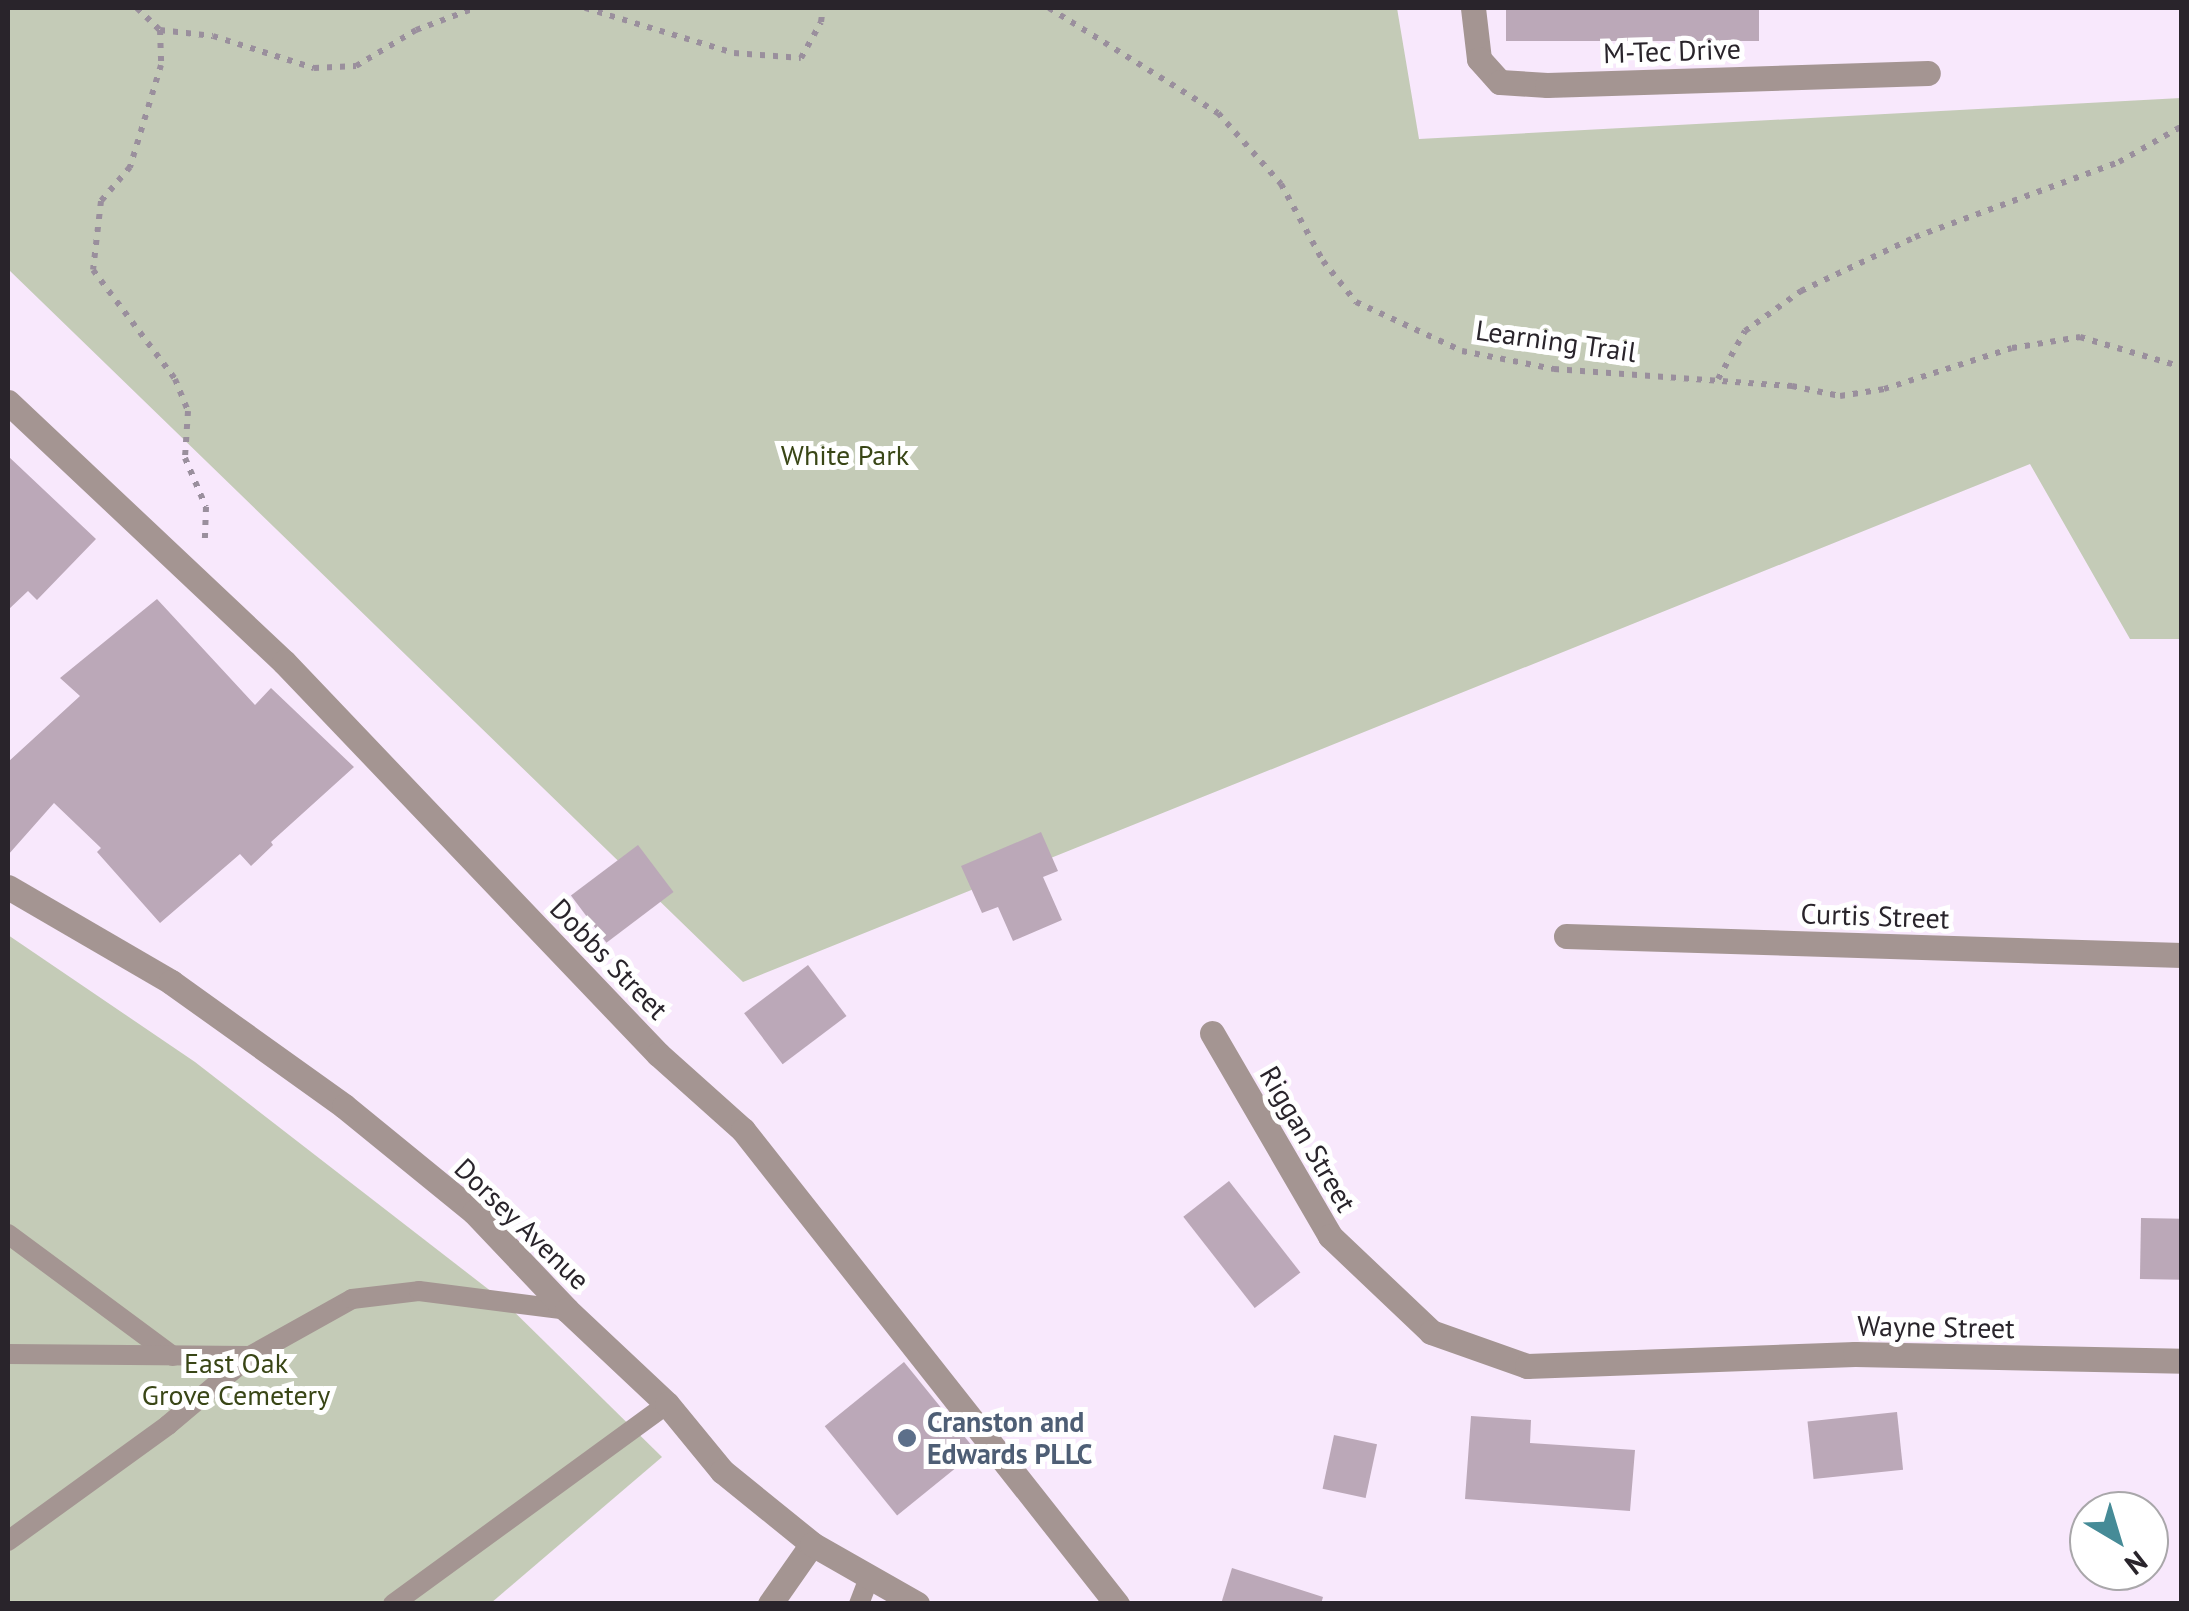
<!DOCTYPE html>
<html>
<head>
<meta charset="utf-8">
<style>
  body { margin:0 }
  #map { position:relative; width:2189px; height:1611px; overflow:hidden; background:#f8e8fc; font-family:"PT Sans",sans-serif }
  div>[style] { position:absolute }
  .green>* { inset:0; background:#c4cbb7 }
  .building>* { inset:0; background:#bba8b8; transform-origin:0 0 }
  .path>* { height:6px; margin-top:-3px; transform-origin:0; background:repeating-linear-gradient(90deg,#9a8f9d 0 5px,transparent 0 13px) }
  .service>* { height:20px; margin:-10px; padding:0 10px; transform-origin:10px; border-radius:10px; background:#a49592 }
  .minor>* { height:25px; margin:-12.5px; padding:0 12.5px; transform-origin:12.5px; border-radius:12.5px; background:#a49592 }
  .tertiary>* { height:25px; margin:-12.5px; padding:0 12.5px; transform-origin:12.5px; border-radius:12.5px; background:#a49592 }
  .dots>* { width:28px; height:28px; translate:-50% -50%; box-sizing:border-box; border:5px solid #fff; border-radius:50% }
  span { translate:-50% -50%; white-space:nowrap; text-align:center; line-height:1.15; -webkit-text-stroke:10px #fff; paint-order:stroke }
  .street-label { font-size:28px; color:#29242b }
  .park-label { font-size:28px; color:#394616 }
  .service-label { font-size:28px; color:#4e5e75; font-weight:700 }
  .left { translate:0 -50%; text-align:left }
  .frame { position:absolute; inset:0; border:10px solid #29242b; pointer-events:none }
  .north { position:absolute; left:2069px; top:1491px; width:100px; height:100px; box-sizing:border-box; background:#fff; border:2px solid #a9a7aa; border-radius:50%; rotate:142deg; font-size:28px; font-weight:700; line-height:40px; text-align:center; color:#29242b }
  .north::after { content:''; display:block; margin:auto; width:35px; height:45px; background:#468b97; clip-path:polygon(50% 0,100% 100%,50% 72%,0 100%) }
</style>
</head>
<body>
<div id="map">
  <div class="green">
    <div style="clip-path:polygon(8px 8px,1397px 8px,1419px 139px,2181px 98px,2181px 639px,2130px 639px,2030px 464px,743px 982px,8px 269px)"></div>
    <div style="clip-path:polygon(8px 935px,195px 1062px,501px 1299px,662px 1457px,491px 1603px,8px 1603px)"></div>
  </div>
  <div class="building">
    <div style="left:1506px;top:8px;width:253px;height:33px"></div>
    <div style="clip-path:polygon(8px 456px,96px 539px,37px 600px,28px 591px,8px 610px)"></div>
    <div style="clip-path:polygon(157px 599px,255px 705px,271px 688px,354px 767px,271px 842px,273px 845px,251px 866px,240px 854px,160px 923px,97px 852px,101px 848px,54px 803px,8px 855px,8px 762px,80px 696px,60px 678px)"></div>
    <div style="clip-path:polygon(1041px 832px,1058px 871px,1043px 877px,1062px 920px,1013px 941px,998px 907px,982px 913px,961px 866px)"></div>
    <div style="left:638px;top:845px;width:59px;height:84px;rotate:53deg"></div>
    <div style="left:808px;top:965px;width:64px;height:80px;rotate:53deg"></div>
    <div style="left:1229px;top:1181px;width:116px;height:58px;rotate:52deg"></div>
    <div style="left:2141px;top:1218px;width:41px;height:61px;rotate:1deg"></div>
    <div style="left:904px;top:1362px;width:115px;height:102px;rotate:51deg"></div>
    <div style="left:1897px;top:1412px;width:58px;height:90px;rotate:84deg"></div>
    <div style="clip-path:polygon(1471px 1416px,1531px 1420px,1530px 1443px,1635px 1450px,1630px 1511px,1465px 1499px)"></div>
    <div style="left:1334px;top:1435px;width:44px;height:55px;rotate:12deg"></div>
    <div style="clip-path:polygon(1232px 1568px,1323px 1597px,1321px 1604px,1221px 1604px)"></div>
  </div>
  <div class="path">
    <div style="left:137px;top:8px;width:32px;rotate:44deg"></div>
    <div style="left:160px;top:30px;width:53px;rotate:6.5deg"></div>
    <div style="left:213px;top:36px;width:106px;rotate:17.6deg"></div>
    <div style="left:314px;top:68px;width:42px;rotate:-2.7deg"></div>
    <div style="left:356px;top:66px;width:70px;rotate:-31deg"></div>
    <div style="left:416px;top:30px;width:63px;rotate:-20.4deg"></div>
    <div style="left:585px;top:8px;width:156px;rotate:16.8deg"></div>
    <div style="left:734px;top:53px;width:67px;rotate:4.3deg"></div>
    <div style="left:801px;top:58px;width:41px;rotate:-60.9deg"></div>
    <div style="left:821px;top:22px;width:14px;rotate:-82deg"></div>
    <div style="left:1049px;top:8px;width:199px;rotate:31.9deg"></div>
    <div style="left:1218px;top:113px;width:95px;rotate:48.4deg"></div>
    <div style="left:1281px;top:184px;width:88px;rotate:61.4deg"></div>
    <div style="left:1323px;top:261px;width:53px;rotate:51.2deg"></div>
    <div style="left:1356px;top:302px;width:117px;rotate:24.8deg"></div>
    <div style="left:1462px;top:351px;width:94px;rotate:11.1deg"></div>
    <div style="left:1554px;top:369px;width:239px;rotate:4.1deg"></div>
    <div style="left:1792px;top:386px;width:49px;rotate:11.8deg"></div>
    <div style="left:1840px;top:396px;width:45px;rotate:-9deg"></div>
    <div style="left:1884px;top:389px;width:134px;rotate:-17.8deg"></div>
    <div style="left:2012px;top:348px;width:69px;rotate:-9.2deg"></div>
    <div style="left:2080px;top:337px;width:106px;rotate:16.4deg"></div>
    <div style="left:160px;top:30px;width:35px;rotate:88deg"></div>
    <div style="left:161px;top:65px;width:107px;rotate:106.9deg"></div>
    <div style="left:130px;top:167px;width:45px;rotate:130.5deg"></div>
    <div style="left:101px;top:201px;width:69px;rotate:96.6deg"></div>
    <div style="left:93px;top:270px;width:136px;rotate:53deg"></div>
    <div style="left:175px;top:379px;width:35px;rotate:68deg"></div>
    <div style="left:188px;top:411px;width:47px;rotate:93.7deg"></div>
    <div style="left:185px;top:458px;width:53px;rotate:66.8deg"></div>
    <div style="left:206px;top:507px;width:37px;rotate:92deg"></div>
    <div style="left:1718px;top:379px;width:55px;rotate:-60.6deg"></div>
    <div style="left:1745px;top:331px;width:69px;rotate:-35.5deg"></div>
    <div style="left:1801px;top:291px;width:126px;rotate:-25.3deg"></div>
    <div style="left:1915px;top:237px;width:217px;rotate:-20.2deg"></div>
    <div style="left:2119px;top:162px;width:73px;rotate:-29.7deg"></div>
  </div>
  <div class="service">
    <div style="left:8px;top:1234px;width:205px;rotate:36.5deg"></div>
    <div style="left:8px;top:1354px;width:242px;rotate:0.5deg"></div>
    <div style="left:250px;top:1356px;width:117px;rotate:-29.2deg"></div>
    <div style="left:352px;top:1299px;width:67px;rotate:-6.8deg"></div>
    <div style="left:419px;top:1291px;width:149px;rotate:7.3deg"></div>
    <div style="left:8px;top:1541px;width:198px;rotate:-35.9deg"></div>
    <div style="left:168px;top:1425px;width:107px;rotate:-40.1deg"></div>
    <div style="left:393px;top:1604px;width:339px;rotate:-36.1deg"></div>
    <div style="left:859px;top:1604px;width:30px;rotate:-69deg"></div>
  </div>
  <div class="minor">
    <div style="left:1473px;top:8px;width:51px;rotate:83.3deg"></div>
    <div style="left:1479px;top:59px;width:31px;rotate:48deg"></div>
    <div style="left:1500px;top:82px;width:47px;rotate:3.7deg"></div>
    <div style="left:1547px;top:85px;width:381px;rotate:-1.8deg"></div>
    <div style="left:8px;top:402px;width:379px;rotate:43.3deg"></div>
    <div style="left:284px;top:662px;width:542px;rotate:46.35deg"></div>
    <div style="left:658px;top:1054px;width:114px;rotate:41.8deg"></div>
    <div style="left:743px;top:1130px;width:604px;rotate:51.73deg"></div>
    <div style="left:1566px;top:936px;width:616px;rotate:1.77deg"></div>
    <div style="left:1212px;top:1033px;width:235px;rotate:59.8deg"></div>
    <div style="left:1330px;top:1236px;width:139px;rotate:43.5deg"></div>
    <div style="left:1431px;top:1332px;width:102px;rotate:19.5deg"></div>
    <div style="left:1527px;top:1366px;width:328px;rotate:-2.1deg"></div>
    <div style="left:1855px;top:1354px;width:327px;rotate:1.2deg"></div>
    <div style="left:770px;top:1604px;width:73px;rotate:-55deg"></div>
  </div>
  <div class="tertiary">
    <div style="left:8px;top:887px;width:189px;rotate:30.2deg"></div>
    <div style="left:171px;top:982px;width:213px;rotate:35.6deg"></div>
    <div style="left:344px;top:1106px;width:168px;rotate:39.2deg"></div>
    <div style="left:474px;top:1212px;width:135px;rotate:46.5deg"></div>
    <div style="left:567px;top:1310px;width:137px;rotate:43.2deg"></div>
    <div style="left:667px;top:1404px;width:87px;rotate:50.6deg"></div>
    <div style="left:722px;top:1471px;width:116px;rotate:39deg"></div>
    <div style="left:812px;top:1544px;width:121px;rotate:29.7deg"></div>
  </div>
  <div class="dots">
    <div style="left:907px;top:1438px;background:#5c6f8a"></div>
  </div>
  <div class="street-label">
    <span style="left:1672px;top:51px;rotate:-2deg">M-Tec Drive</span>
    <span style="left:1556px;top:341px;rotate:8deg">Learning Trail</span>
    <span style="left:1875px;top:916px;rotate:2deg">Curtis Street</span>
    <span style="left:609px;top:959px;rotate:46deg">Dobbs Street</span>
    <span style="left:1308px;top:1139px;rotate:60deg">Riggan Street</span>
    <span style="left:522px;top:1224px;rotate:44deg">Dorsey Avenue</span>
    <span style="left:1936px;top:1327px;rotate:1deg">Wayne Street</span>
  </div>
  <div class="park-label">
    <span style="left:845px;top:455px">White Park</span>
    <span style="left:236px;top:1379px">East Oak<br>Grove Cemetery</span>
  </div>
  <div class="service-label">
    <span class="left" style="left:927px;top:1438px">Cranston and<br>Edwards PLLC</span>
  </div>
  <div class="frame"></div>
  <div class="north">N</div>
</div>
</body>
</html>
